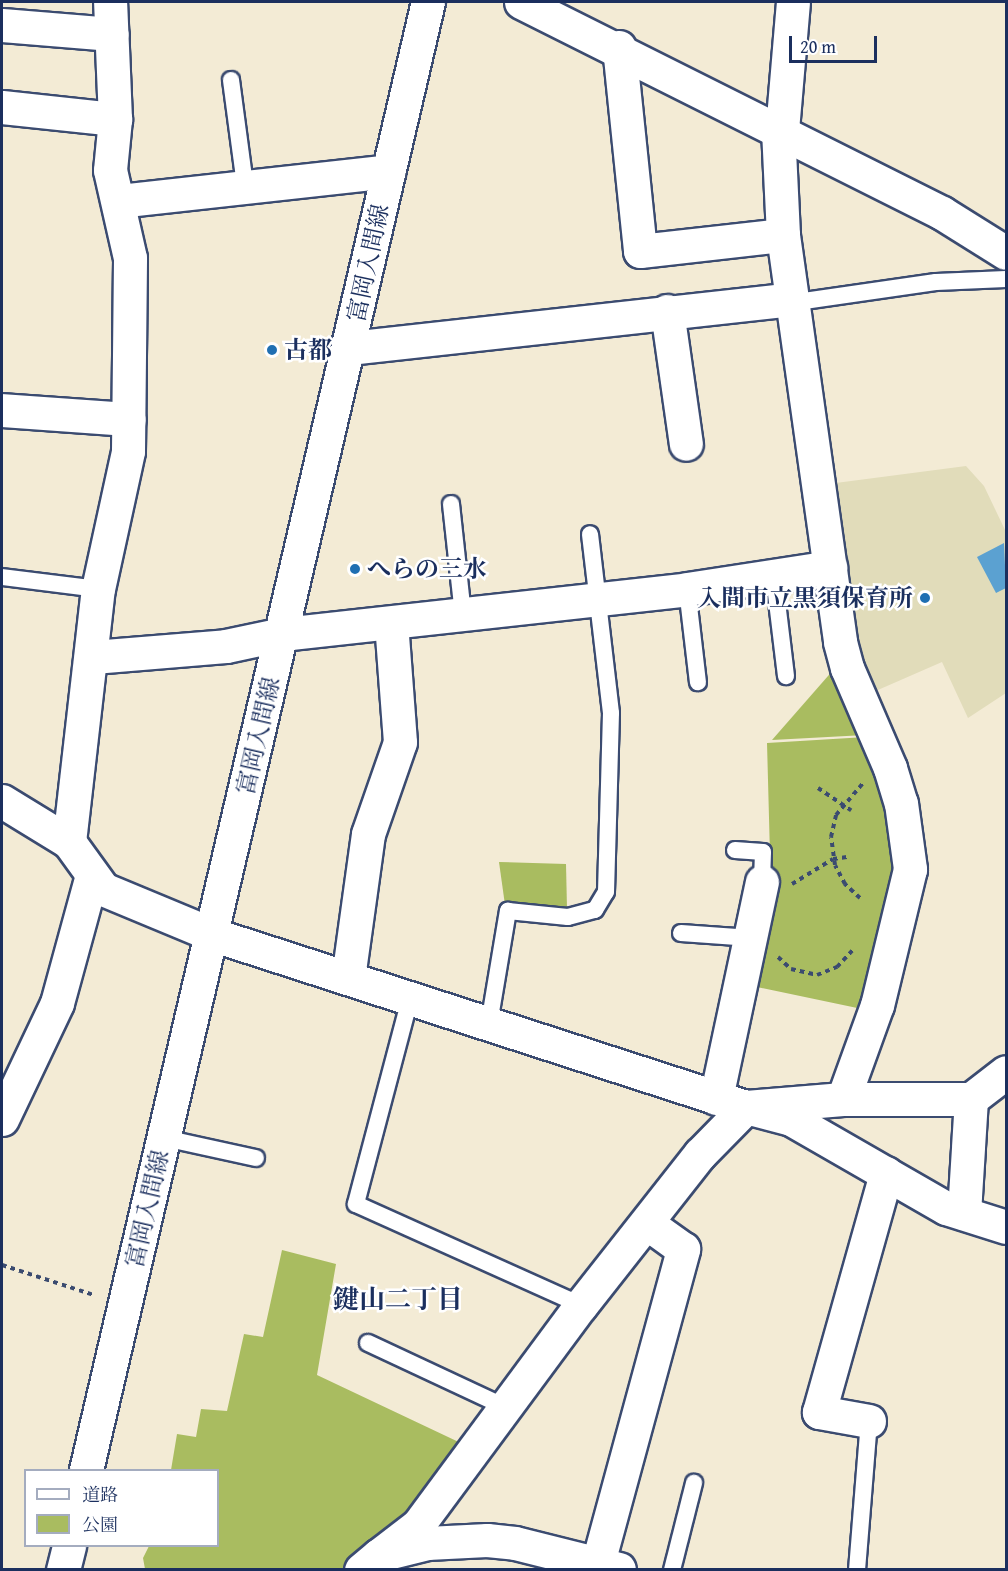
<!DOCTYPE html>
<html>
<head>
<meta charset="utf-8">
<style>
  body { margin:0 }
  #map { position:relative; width:1008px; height:1571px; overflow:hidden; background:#f3ebd5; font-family:"Gentium Book Plus","Noto Serif JP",serif }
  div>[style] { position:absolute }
  .built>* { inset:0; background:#e1dcba }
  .green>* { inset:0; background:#a9bc60 }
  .water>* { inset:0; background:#5ba1d1 }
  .path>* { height:4px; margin-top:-2px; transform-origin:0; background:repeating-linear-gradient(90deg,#3b4b70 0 4.5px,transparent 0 9px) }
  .roads { filter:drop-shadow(2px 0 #3b4b70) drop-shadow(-2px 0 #3b4b70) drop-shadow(0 2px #3b4b70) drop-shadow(0 -2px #3b4b70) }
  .lane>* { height:16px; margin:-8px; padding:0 8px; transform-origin:8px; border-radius:8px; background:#fff }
  .street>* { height:33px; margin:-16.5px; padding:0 16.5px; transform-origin:16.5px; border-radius:16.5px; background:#fff }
  .secondary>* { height:33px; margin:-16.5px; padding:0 16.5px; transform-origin:16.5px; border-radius:16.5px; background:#fff }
  .dots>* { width:16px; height:16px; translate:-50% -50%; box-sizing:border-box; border:3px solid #fff; border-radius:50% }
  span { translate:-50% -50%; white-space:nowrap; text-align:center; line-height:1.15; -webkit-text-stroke:5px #fff; paint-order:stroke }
  .street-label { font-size:24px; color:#1b2f5e }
  .poi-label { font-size:24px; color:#1b2f5e; font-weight:700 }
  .left { translate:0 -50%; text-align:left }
  .right { translate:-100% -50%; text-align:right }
  .neighbourhood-label { font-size:26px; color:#1b2f5e; font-weight:700 }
  .frame { position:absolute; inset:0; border:3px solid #1b2f5e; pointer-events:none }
  .legend { position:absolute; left:24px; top:1469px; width:195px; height:78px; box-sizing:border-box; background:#fff; border:2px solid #a4acbf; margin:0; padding:8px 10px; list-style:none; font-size:18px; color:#1b2f5e }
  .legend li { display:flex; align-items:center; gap:12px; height:30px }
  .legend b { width:30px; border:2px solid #a4acbf }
  .scale { position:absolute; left:789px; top:36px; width:88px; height:27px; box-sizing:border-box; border:3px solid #1b2f5e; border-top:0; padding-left:8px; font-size:18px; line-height:21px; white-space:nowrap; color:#1b2f5e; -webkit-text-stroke:4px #fff; paint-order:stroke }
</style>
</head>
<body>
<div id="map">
  <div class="built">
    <div style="clip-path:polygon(966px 466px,984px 486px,1006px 532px,1006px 693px,968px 718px,942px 662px,871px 693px,853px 652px,828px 484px)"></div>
  </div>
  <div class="green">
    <div style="clip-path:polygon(835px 668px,865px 735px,772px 740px)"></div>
    <div style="clip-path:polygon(866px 737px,879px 772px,898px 866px,862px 1009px,752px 986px,770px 855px,767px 743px)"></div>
    <div style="clip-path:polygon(499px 862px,566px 864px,567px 909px,505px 905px)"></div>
    <div style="clip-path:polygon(282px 1250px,336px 1264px,317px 1375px,465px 1445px,406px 1526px,348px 1569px,145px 1569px,143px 1558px,149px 1546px,218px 1546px,218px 1470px,171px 1470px,177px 1434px,196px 1437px,201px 1409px,227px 1411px,244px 1334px,263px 1337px)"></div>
  </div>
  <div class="water">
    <div style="clip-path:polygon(1004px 543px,1006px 588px,996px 593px,977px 557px)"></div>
  </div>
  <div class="path">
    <div style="left:818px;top:788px;width:40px;rotate:34deg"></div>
    <div style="left:792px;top:884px;width:48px;rotate:-31.4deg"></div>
    <div style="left:833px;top:859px;width:14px;rotate:-8deg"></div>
    <div style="left:860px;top:898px;width:21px;rotate:-137deg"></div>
    <div style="left:845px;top:884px;width:21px;rotate:-118deg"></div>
    <div style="left:835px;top:865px;width:28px;rotate:-98deg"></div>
    <div style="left:831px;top:837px;width:23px;rotate:-77deg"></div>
    <div style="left:836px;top:815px;width:42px;rotate:-49.8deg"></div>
    <div style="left:778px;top:957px;width:18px;rotate:43deg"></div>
    <div style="left:791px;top:969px;width:27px;rotate:13deg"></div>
    <div style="left:817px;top:975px;width:22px;rotate:-22deg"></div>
    <div style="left:837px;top:967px;width:25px;rotate:-47deg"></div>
    <div style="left:2px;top:1265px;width:97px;rotate:18.1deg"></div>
  </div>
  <div class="roads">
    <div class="lane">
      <div style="left:231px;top:80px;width:106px;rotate:82.4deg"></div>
      <div style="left:791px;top:299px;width:13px;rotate:9deg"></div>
      <div style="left:804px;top:301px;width:133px;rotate:-8.2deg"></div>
      <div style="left:936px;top:282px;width:70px;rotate:-2.5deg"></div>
      <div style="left:451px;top:504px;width:112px;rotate:83.8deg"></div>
      <div style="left:2px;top:577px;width:97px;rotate:7.1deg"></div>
      <div style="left:774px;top:577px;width:100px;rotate:83.1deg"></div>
      <div style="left:687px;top:589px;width:94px;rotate:83.3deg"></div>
      <div style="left:735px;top:850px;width:28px;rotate:4deg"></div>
      <div style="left:763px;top:852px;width:30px;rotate:92deg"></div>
      <div style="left:681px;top:933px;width:70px;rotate:4.1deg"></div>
      <div style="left:410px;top:999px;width:212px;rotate:104.8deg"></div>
      <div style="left:356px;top:1204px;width:247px;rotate:24.2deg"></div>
      <div style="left:489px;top:1024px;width:115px;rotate:-80.5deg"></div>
      <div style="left:508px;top:911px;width:60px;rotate:5.7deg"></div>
      <div style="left:568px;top:917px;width:28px;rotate:-15deg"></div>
      <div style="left:595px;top:910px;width:21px;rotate:-59deg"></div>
      <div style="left:606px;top:892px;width:179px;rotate:-88.4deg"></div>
      <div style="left:611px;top:713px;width:180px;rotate:-96.7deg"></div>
      <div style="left:164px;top:1138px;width:94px;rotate:12.3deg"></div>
      <div style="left:368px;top:1343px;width:151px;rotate:25deg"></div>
      <div style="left:672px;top:1570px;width:90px;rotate:-75.8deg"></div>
      <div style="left:857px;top:1570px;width:149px;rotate:-85.4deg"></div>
    </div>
    <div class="street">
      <div style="left:521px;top:2px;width:471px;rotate:26.6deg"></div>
      <div style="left:942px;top:213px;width:75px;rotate:32deg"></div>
      <div style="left:2px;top:25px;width:110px;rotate:4.7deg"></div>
      <div style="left:619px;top:47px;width:205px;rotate:84.1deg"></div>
      <div style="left:640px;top:251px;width:144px;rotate:-6.4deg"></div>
      <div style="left:2px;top:107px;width:114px;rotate:6.1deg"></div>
      <div style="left:778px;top:129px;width:106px;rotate:87.3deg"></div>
      <div style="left:783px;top:235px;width:411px;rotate:82deg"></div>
      <div style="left:840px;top:642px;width:27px;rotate:75deg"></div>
      <div style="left:847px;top:668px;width:109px;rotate:66.7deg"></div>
      <div style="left:890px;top:768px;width:37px;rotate:73deg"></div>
      <div style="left:901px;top:803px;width:67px;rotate:82.2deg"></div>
      <div style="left:910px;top:869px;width:140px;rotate:103.6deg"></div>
      <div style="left:877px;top:1005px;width:100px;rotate:109.9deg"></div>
      <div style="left:782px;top:130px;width:128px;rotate:-85.1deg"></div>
      <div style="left:118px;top:201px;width:272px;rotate:-6.3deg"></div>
      <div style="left:667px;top:311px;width:134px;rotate:81.9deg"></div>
      <div style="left:349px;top:348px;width:445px;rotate:-6.3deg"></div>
      <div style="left:2px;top:410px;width:127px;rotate:4.1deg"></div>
      <div style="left:93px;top:657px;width:133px;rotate:-4.7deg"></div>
      <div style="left:226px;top:646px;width:57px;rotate:-12.1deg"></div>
      <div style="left:282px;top:634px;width:407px;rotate:-6.3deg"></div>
      <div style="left:687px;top:589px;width:145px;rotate:-8.7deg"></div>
      <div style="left:2px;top:801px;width:79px;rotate:31.5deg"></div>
      <div style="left:69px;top:842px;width:58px;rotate:54.1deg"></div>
      <div style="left:103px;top:889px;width:117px;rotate:22.6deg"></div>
      <div style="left:211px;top:934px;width:562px;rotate:17.92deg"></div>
      <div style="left:746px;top:1107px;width:97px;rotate:-4.7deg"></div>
      <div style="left:843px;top:1099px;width:128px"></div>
      <div style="left:971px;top:1099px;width:44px;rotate:-37.6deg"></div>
      <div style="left:69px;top:842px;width:255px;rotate:-83.5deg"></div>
      <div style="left:98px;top:589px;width:141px;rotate:-77.7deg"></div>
      <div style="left:128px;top:451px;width:193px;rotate:-89.4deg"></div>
      <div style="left:130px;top:258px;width:90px;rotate:-102.8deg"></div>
      <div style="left:110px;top:170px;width:51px;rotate:-84.4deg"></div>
      <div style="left:115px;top:119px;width:117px;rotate:-92.4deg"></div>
      <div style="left:348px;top:978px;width:145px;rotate:-82.1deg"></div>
      <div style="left:368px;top:834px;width:97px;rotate:-70.8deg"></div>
      <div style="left:400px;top:742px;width:119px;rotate:-94.3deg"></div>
      <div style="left:716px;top:1098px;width:221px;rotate:-78deg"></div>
      <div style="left:2px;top:1119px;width:128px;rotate:-64.6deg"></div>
      <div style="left:57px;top:1003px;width:133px;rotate:-74.7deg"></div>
      <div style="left:964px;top:1213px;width:114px;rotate:-86.5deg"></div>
      <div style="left:869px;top:1421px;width:51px;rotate:-169.8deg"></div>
      <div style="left:819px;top:1412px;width:248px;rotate:-74.3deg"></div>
      <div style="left:379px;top:1555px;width:49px;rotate:-37.6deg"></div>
      <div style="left:418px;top:1525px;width:274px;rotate:-53.5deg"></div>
      <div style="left:581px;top:1305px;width:192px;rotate:-51.8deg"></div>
      <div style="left:700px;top:1154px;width:66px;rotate:-45.6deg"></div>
      <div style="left:746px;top:1107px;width:47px;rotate:14.9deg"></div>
      <div style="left:791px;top:1119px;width:179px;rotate:29.9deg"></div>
      <div style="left:946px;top:1208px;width:63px;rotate:17.6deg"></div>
      <div style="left:361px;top:1570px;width:23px;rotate:-40deg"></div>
      <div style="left:379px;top:1555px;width:49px;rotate:-14deg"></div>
      <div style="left:427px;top:1543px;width:60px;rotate:-2.9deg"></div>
      <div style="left:487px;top:1540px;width:28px;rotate:6deg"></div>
      <div style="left:515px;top:1543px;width:107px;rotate:14deg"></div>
      <div style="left:596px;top:1570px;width:333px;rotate:-74.8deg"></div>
      <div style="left:683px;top:1249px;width:44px;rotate:-144.2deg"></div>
    </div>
    <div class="secondary">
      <div style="left:86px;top:1470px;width:1507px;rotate:-76.89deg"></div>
      <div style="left:63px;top:1570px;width:25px;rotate:-76deg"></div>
    </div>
  </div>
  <div class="dots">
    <div style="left:272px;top:350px;background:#1f6fb2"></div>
    <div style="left:355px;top:569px;background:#1f6fb2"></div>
    <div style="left:925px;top:598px;background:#1f6fb2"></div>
  </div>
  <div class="street-label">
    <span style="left:368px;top:263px;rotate:-78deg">富岡入間線</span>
    <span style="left:258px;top:736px;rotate:-77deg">富岡入間線</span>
    <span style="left:147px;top:1209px;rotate:-77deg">富岡入間線</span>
  </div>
  <div class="poi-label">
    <span class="left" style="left:284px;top:350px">古都</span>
    <span class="left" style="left:367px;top:569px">へらの三水</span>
    <span class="right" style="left:913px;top:598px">入間市立黒須保育所</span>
  </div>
  <div class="neighbourhood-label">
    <span style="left:398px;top:1299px">鍵山二丁目</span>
  </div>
  <div class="frame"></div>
  <ul class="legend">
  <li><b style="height:8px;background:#fff"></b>道路</li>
  <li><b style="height:16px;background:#a9bc60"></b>公園</li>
  </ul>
  <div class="scale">20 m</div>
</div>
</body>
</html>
